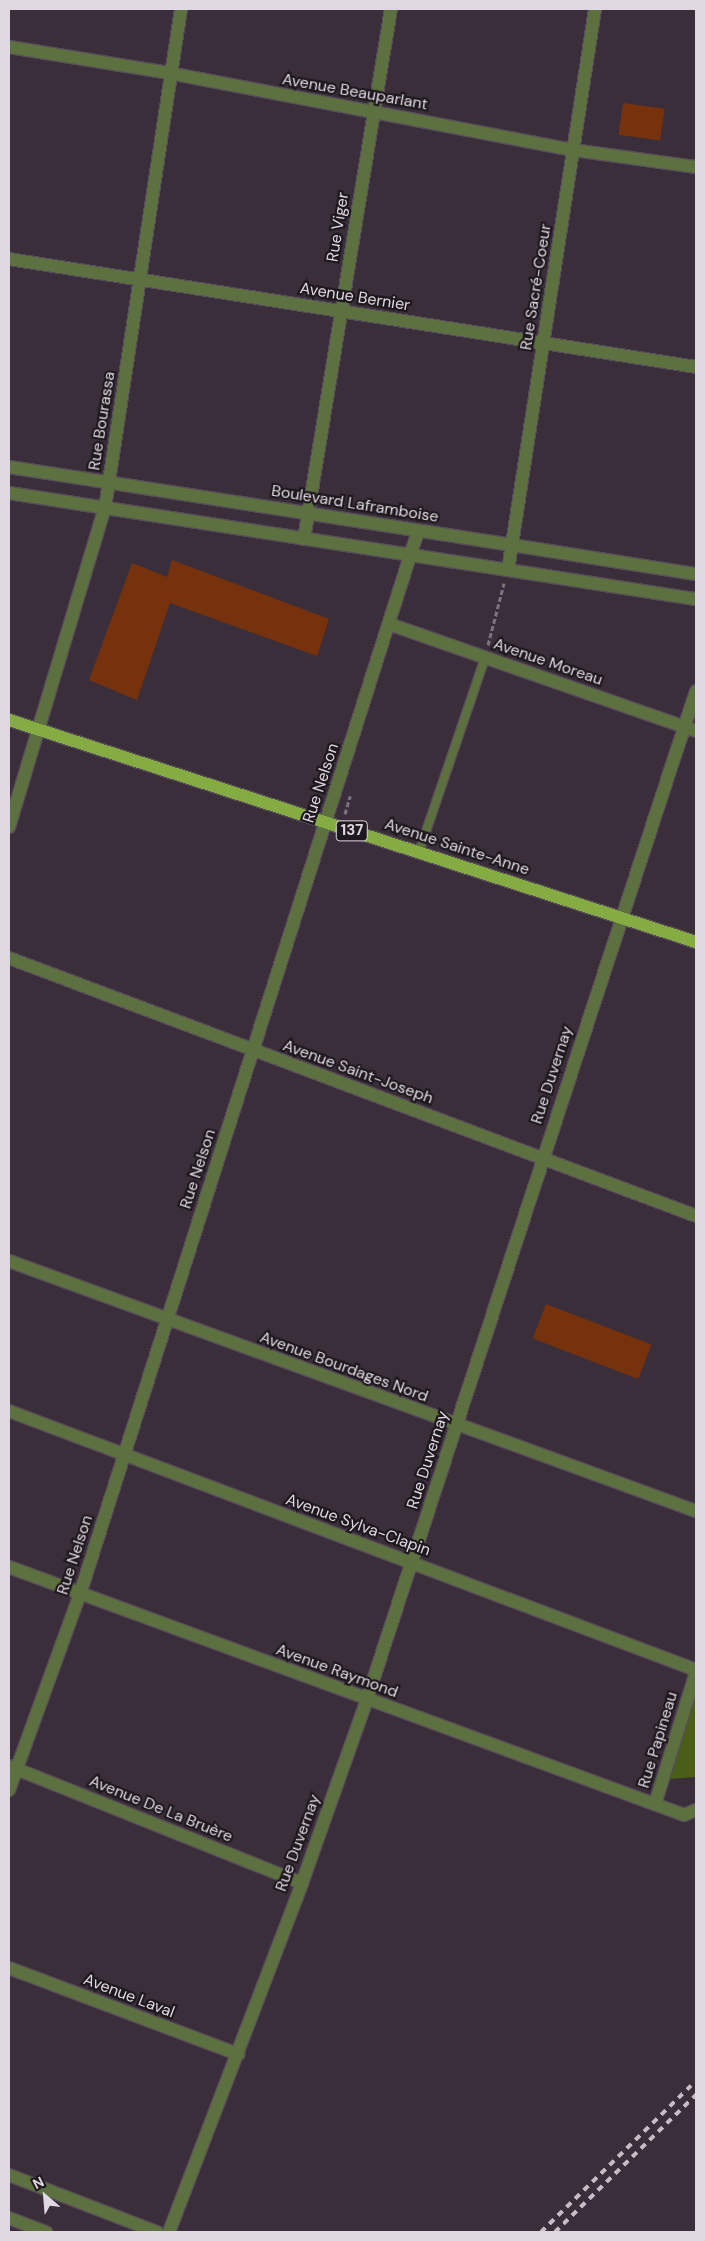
<!DOCTYPE html>
<html>
<head>
<meta charset="utf-8">
<style>
  body { margin:0 }
  #map { position:relative; width:705px; height:2241px; overflow:hidden; background:#3a2e3b; font-family:"DM Sans",sans-serif }
  div>[style] { position:absolute }
  .green>* { inset:0; background:#4a5e18 }
  .building>* { inset:0; background:#76320d; transform-origin:0 0 }
  .path>* { height:3px; margin-top:-1.5px; transform-origin:0; background:repeating-linear-gradient(90deg,#7c717c 0 5px,transparent 0 7.5px) }
  .roads { filter:drop-shadow(1px 0 #584d59) drop-shadow(-1px 0 #584d59) drop-shadow(0 1px #584d59) drop-shadow(0 -1px #584d59) }
  .service>* { height:8px; margin:-4px; padding:0 4px; transform-origin:4px; border-radius:4px; background:#5d7040 }
  .minor>* { height:12px; margin:-6px; padding:0 6px; transform-origin:6px; border-radius:6px; background:#5d7040 }
  .tertiary>* { height:12px; margin:-6px; padding:0 6px; transform-origin:6px; border-radius:6px; background:#5d7040 }
  .primary>* { height:12px; margin:-6px; padding:0 6px; transform-origin:6px; border-radius:6px; background:#85ac42 }
  .rail>* { height:4px; margin-top:-2px; transform-origin:0; background:repeating-linear-gradient(90deg,#c5bcc5 0 6px,transparent 0 12px) }
  span { translate:-50% -50%; white-space:nowrap; text-align:center; line-height:1.15; -webkit-text-stroke:4.5px #1e191e; paint-order:stroke }
  .shield-label span { padding:1px 4px; background:#1e191e; border:1px solid; border-radius:4px; -webkit-text-stroke-width:0 }
  .shield-label { font-size:15px; color:#e0d8e0; font-weight:700 }
  .street-label { font-size:16px; color:#e0d8e0 }
  .frame { position:absolute; inset:0; border:10px solid #e0d8e0; pointer-events:none }
  .north { position:absolute; left:20px; top:2171px; width:50px; height:50px; -webkit-text-stroke:4px #1e191e; paint-order:stroke; rotate:333deg; font-size:14px; font-weight:700; line-height:20px; text-align:center; color:#e0d8e0 }
  .north::after { content:''; display:block; margin:auto; width:18px; height:22px; background:#e0d8e0; clip-path:polygon(50% 0,100% 100%,50% 72%,0 100%) }
</style>
</head>
<body>
<div id="map">
  <div class="green">
    <div style="clip-path:polygon(696px 1695px,696px 1777px,670px 1779px)"></div>
  </div>
  <div class="building">
    <div style="left:623px;top:103px;width:42px;height:32px;rotate:8deg"></div>
    <div style="clip-path:polygon(172px 560px,329px 619px,317px 656px,170px 603px,137px 700px,89px 680px,132px 563px,167px 577px)"></div>
    <div style="left:546px;top:1304px;width:113px;height:37px;rotate:21deg"></div>
  </div>
  <div class="path">
    <div style="left:488px;top:645px;width:64px;rotate:-75.5deg"></div>
    <div style="left:345px;top:814px;width:19px;rotate:-74deg"></div>
  </div>
  <div class="roads">
    <div class="service">
      <div style="left:419px;top:852px;width:205px;rotate:-71.2deg"></div>
    </div>
    <div class="minor">
      <div style="left:9px;top:47px;width:162px;rotate:9.2deg"></div>
      <div style="left:169px;top:73px;width:411px;rotate:10.8deg"></div>
      <div style="left:573px;top:150px;width:124px;rotate:7.9deg"></div>
      <div style="left:9px;top:259px;width:695px;rotate:8.93deg"></div>
      <div style="left:304px;top:539px;width:537px;rotate:-80.68deg"></div>
      <div style="left:512px;top:545px;width:186px;rotate:9deg"></div>
      <div style="left:508px;top:570px;width:190px;rotate:8.8deg"></div>
      <div style="left:389px;top:624px;width:325px;rotate:19.2deg"></div>
      <div style="left:9px;top:827px;width:333px;rotate:-73.3deg"></div>
      <div style="left:105px;top:508px;width:505px;rotate:-81.34deg"></div>
      <div style="left:9px;top:958px;width:734px;rotate:20.58deg"></div>
      <div style="left:9px;top:1261px;width:731px;rotate:20deg"></div>
      <div style="left:9px;top:1411px;width:734px;rotate:20.66deg"></div>
      <div style="left:9px;top:1567px;width:719px;rotate:20.17deg"></div>
      <div style="left:684px;top:1815px;width:13px;rotate:-23deg"></div>
      <div style="left:9px;top:1766px;width:315px;rotate:21.8deg"></div>
      <div style="left:655px;top:1804px;width:138px;rotate:-72.7deg"></div>
      <div style="left:9px;top:1968px;width:245px;rotate:20.6deg"></div>
      <div style="left:9px;top:2175px;width:159px;rotate:21.1deg"></div>
      <div style="left:9px;top:2218px;width:40px;rotate:21deg"></div>
      <div style="left:169px;top:2232px;width:373px;rotate:-69.1deg"></div>
      <div style="left:302px;top:1883px;width:195px;rotate:-70.5deg"></div>
      <div style="left:367px;top:1699px;width:1060px;rotate:-71.92deg"></div>
    </div>
    <div class="tertiary">
      <div style="left:9px;top:467px;width:509px;rotate:8.81deg"></div>
      <div style="left:9px;top:493px;width:505px;rotate:8.77deg"></div>
      <div style="left:508px;top:570px;width:568px;rotate:-81.18deg"></div>
      <div style="left:9px;top:1790px;width:208px;rotate:-70.1deg"></div>
      <div style="left:80px;top:1594px;width:1115px;rotate:-72.36deg"></div>
    </div>
    <div class="primary">
      <div style="left:9px;top:720px;width:722px;rotate:17.91deg"></div>
    </div>
  </div>
  <div class="rail">
    <div style="left:541px;top:2232px;width:216px;rotate:-44.3deg"></div>
    <div style="left:555px;top:2232px;width:197px;rotate:-44.2deg"></div>
  </div>
  <div class="shield-label">
    <span style="left:352px;top:831px">137</span>
  </div>
  <div class="street-label">
    <span style="left:355px;top:92px;rotate:10deg">Avenue Beauparlant</span>
    <span style="left:338px;top:227px;rotate:-81deg">Rue Viger</span>
    <span style="left:536px;top:287px;rotate:-81deg">Rue Sacré-Coeur</span>
    <span style="left:355px;top:297px;rotate:9deg">Avenue Bernier</span>
    <span style="left:102px;top:421px;rotate:-81deg">Rue Bourassa</span>
    <span style="left:355px;top:504px;rotate:9deg">Boulevard Laframboise</span>
    <span style="left:548px;top:662px;rotate:19deg">Avenue Moreau</span>
    <span style="left:321px;top:783px;rotate:-72deg">Rue Nelson</span>
    <span style="left:457px;top:847px;rotate:18deg">Avenue Sainte-Anne</span>
    <span style="left:358px;top:1072px;rotate:20deg">Avenue Saint-Joseph</span>
    <span style="left:552px;top:1075px;rotate:-72deg">Rue Duvernay</span>
    <span style="left:198px;top:1169px;rotate:-72deg">Rue Nelson</span>
    <span style="left:344px;top:1367px;rotate:20deg">Avenue Bourdages Nord</span>
    <span style="left:428px;top:1460px;rotate:-72deg">Rue Duvernay</span>
    <span style="left:358px;top:1525px;rotate:20deg">Avenue Sylva-Clapin</span>
    <span style="left:75px;top:1555px;rotate:-72deg">Rue Nelson</span>
    <span style="left:337px;top:1671px;rotate:20deg">Avenue Raymond</span>
    <span style="left:658px;top:1740px;rotate:-73deg">Rue Papineau</span>
    <span style="left:161px;top:1809px;rotate:22deg">Avenue De La Bruère</span>
    <span style="left:298px;top:1843px;rotate:-70deg">Rue Duvernay</span>
    <span style="left:129px;top:1996px;rotate:21deg">Avenue Laval</span>
  </div>
  <div class="frame"></div>
  <div class="north">N</div>
</div>
</body>
</html>
